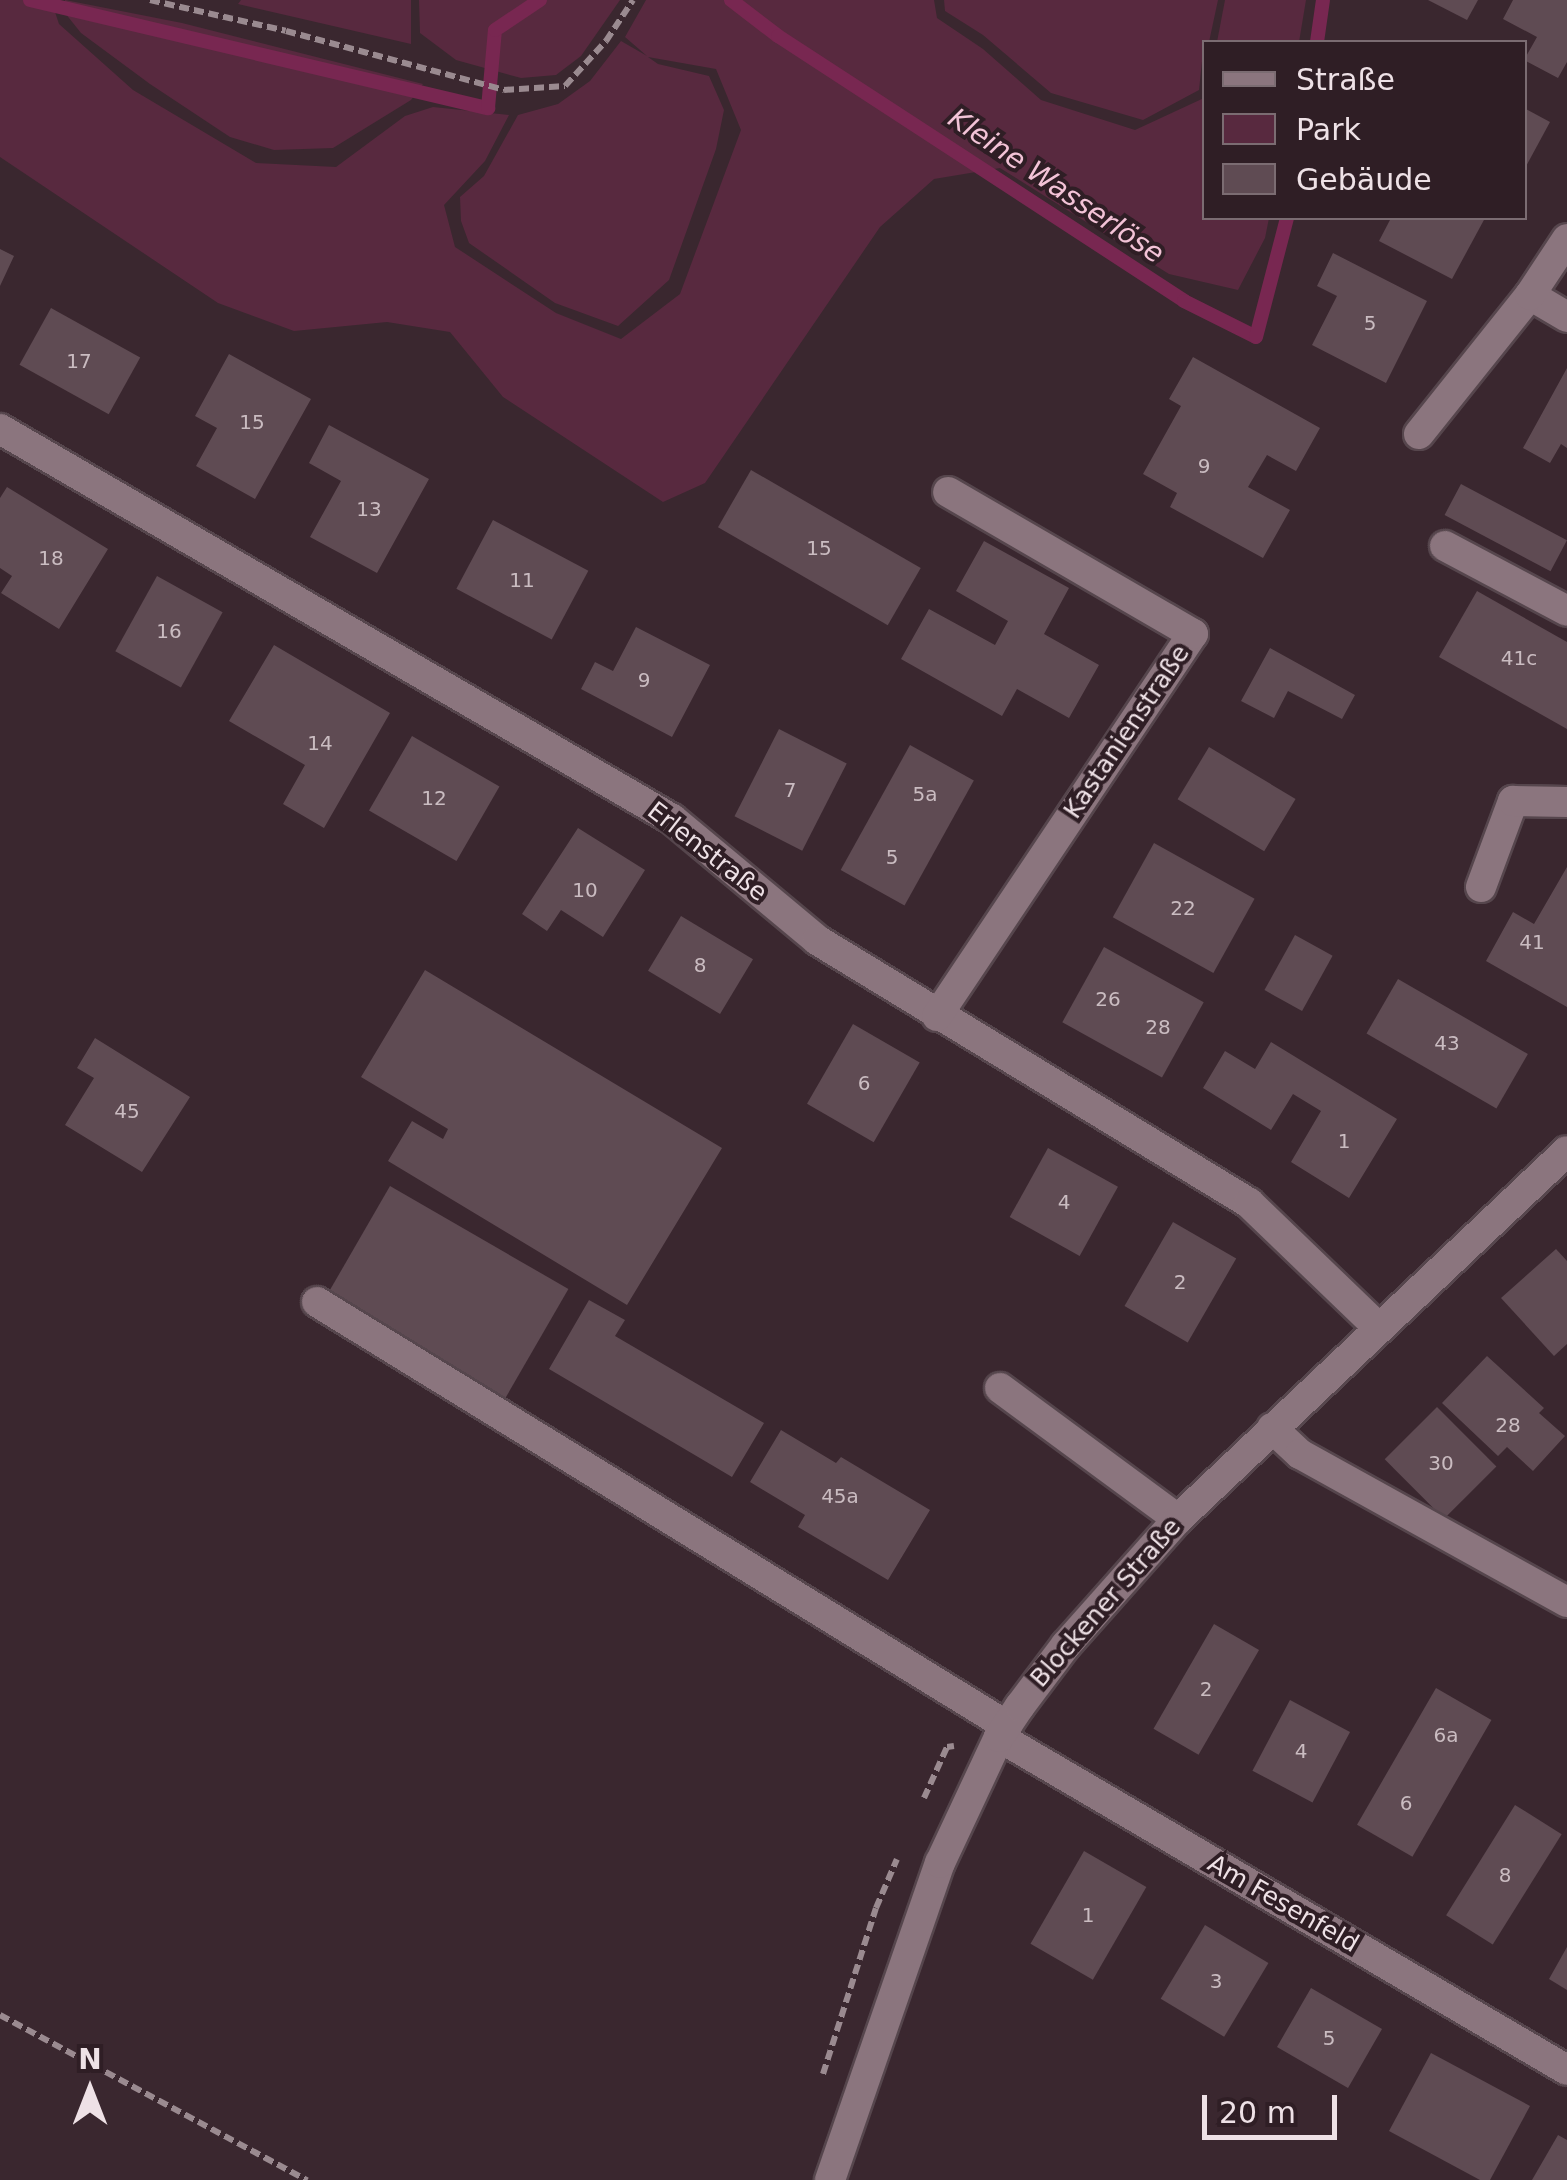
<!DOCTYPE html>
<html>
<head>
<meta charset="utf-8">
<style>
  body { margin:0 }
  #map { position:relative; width:1567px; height:2180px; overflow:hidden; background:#3a272f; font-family:"DejaVu Sans",sans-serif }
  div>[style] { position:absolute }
  .green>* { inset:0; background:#58293f }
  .stream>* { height:14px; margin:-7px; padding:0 7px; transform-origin:7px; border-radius:7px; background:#782751 }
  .building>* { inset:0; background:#5f4b53; transform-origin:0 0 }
  .path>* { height:6px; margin-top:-3px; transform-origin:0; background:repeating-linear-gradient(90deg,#9a8a90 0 10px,transparent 0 15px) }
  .roads { filter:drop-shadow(2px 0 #56464d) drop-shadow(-2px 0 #56464d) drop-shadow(0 2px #56464d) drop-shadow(0 -2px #56464d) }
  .minor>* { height:30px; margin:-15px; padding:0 15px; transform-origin:15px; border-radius:15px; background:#8b757e }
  span { translate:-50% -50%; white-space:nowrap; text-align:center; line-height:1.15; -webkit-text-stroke:8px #2f1e25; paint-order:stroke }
  .number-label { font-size:20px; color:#cabcc1 }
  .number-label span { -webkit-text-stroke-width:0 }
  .street-label { font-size:25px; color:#eee1e6 }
  .water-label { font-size:28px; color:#f3c3d7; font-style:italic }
  .legend { position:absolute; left:1202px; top:40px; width:325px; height:180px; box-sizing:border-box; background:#2f1e25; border:2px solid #7b6c72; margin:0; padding:12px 18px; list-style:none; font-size:30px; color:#eee1e6 }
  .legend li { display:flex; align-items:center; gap:20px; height:50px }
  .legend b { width:50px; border:2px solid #7b6c72 }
  .north { position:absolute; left:40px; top:2040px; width:100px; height:100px; -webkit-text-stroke:8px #2f1e25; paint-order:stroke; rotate:0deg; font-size:28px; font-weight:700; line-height:40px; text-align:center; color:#eee1e6 }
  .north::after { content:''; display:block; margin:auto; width:35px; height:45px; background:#eee1e6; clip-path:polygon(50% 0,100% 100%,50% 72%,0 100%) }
  .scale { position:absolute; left:1202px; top:2095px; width:135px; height:45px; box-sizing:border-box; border:5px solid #eee1e6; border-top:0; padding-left:12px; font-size:30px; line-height:35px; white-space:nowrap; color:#eee1e6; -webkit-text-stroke:8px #2f1e25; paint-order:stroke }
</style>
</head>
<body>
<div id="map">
  <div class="green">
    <div style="clip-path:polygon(0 0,51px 0,59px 24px,133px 90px,256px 163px,336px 167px,405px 116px,433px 107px,509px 115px,485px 161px,444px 205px,455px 247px,556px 313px,621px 339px,680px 294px,741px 130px,716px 69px,648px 57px,658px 64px,709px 76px,724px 110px,716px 149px,669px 280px,618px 326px,555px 303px,469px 243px,461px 221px,460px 197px,484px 176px,518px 115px,558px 104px,590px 81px,621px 41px,647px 56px,625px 37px,646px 0,934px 0,937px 18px,983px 49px,1041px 100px,1135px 130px,1204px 98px,1204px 218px,1269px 218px,1265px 238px,1238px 290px,1169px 274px,1000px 168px,934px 179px,880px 227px,705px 483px,663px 502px,503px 397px,450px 332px,387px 322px,294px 331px,218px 303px,0 157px)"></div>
    <div style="clip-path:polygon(65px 0,182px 23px,423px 84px,411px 100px,333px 148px,274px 150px,230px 137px,150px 84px,81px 33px,65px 13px)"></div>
    <div style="clip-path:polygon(241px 0,411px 0,411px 44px,238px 4px)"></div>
    <div style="clip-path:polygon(419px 0,620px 0,581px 56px,556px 75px,521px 78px,456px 60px,420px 33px)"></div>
    <div style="clip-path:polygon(944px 0,1218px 0,1209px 42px,1204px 42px,1199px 90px,1143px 120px,1051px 93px,983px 35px,945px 11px)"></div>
    <div style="clip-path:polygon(1225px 0,1306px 0,1299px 42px,1217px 42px)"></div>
  </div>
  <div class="stream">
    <div style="left:30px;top:0;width:471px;rotate:13.3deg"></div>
    <div style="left:488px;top:108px;width:78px;rotate:-84.9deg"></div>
    <div style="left:495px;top:30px;width:54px;rotate:-33.7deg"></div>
    <div style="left:731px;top:0;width:59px;rotate:37.5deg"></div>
    <div style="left:778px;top:36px;width:485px;rotate:33.1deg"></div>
    <div style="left:1184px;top:301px;width:80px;rotate:26.6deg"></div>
    <div style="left:1256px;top:337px;width:123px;rotate:-75.4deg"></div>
    <div style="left:1317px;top:42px;width:42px;rotate:-81.9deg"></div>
  </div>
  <div class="building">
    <div style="clip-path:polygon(1428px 0,1478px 0,1467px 20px)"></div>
    <div style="clip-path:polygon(1513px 0,1567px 0,1567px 62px,1558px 78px,1524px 60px,1537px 37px,1503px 19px)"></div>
    <div style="clip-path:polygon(1524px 108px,1550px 122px,1524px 170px)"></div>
    <div style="clip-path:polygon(1391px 218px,1485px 218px,1452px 279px,1379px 241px)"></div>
    <div style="clip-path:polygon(0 249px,14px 256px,0 286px)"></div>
    <div style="clip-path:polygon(1333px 253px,1427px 301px,1386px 383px,1312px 345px,1337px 296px,1317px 286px)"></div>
    <div style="left:51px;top:308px;width:102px;height:65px;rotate:29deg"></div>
    <div style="clip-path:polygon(229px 354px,311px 399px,255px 499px,196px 466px,217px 428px,195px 416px)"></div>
    <div style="clip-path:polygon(1193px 357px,1320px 428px,1296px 471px,1267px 455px,1248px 487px,1290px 510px,1263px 558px,1170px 507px,1177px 493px,1143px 474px,1181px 406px,1169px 399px)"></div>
    <div style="clip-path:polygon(1567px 368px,1567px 448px,1561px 444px,1550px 463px,1523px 448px)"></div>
    <div style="clip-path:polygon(329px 425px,429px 479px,377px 573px,310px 537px,341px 481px,309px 463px)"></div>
    <div style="left:751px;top:470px;width:196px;height:66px;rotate:30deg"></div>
    <div style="left:1461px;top:484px;width:120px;height:35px;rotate:28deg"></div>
    <div style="clip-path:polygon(7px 487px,108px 549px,59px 629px,1px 593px,12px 576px,0 568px,0 498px)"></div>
    <div style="left:493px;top:520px;width:108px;height:78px;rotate:28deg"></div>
    <div style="clip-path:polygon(984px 541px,1069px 588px,1044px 634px,1099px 665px,1069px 718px,1017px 689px,1002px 716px,901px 659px,929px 609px,995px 645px,1008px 621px,956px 591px)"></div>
    <div style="left:157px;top:576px;width:75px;height:86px;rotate:29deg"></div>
    <div style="clip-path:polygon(1477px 591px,1567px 642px,1567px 729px,1439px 657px)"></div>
    <div style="clip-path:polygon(636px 627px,710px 665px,672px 737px,581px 689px,595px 662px,613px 671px)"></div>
    <div style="clip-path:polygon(274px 645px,390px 713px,324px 828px,283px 804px,305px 765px,229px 721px)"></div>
    <div style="clip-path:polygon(1270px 648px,1355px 695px,1342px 719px,1288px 691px,1274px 718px,1241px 701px)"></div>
    <div style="left:779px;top:729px;width:76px;height:98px;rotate:27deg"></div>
    <div style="left:412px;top:736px;width:101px;height:86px;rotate:30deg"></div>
    <div style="left:910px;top:745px;width:73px;height:143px;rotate:29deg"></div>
    <div style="left:1209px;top:747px;width:101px;height:61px;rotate:31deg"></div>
    <div style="clip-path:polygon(578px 828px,645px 870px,603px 937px,561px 910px,547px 931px,522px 914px)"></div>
    <div style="left:1154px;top:843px;width:115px;height:85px;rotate:29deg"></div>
    <div style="clip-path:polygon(1567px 867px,1567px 1007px,1486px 961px,1513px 912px,1534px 924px)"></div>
    <div style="left:681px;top:916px;width:84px;height:64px;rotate:31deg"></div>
    <div style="left:1295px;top:935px;width:43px;height:63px;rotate:29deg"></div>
    <div style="left:1104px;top:947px;width:114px;height:86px;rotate:29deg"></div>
    <div style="clip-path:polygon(425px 970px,722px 1148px,627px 1305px,388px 1161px,412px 1121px,443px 1139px,448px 1129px,361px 1077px)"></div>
    <div style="left:1398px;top:979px;width:150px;height:63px;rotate:30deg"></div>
    <div style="left:853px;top:1024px;width:77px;height:92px;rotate:30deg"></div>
    <div style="clip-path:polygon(95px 1038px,190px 1097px,142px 1172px,65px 1125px,94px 1078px,77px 1068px)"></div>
    <div style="clip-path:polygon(1271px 1042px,1397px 1119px,1349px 1198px,1291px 1162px,1321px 1111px,1293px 1094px,1271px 1130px,1203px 1088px,1225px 1051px,1255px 1069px)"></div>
    <div style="left:1048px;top:1148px;width:80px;height:79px;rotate:29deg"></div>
    <div style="left:390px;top:1186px;width:206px;height:126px;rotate:30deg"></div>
    <div style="left:1173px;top:1222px;width:73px;height:97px;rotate:30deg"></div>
    <div style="clip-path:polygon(1556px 1249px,1567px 1261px,1567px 1344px,1554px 1356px,1501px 1298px)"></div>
    <div style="clip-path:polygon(589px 1300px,625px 1320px,615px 1336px,764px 1423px,732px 1477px,549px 1369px)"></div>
    <div style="clip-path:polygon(1487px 1356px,1544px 1408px,1539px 1413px,1565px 1436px,1533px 1471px,1507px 1447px,1498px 1456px,1442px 1403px)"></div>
    <div style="left:1437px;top:1407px;width:84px;height:74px;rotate:45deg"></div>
    <div style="clip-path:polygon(781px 1430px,836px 1463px,841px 1457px,930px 1510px,888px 1580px,798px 1527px,805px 1515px,750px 1482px)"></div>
    <div style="left:1214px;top:1624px;width:52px;height:121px;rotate:30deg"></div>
    <div style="left:1436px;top:1688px;width:64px;height:158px;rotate:30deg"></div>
    <div style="left:1290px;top:1700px;width:68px;height:80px;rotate:28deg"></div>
    <div style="left:1515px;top:1805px;width:55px;height:130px;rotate:32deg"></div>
    <div style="left:1084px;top:1851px;width:72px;height:107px;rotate:30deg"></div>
    <div style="left:1205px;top:1925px;width:74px;height:86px;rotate:31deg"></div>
    <div style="clip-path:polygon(1567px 1947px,1567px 1990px,1549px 1979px)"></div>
    <div style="left:1311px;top:1988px;width:82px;height:68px;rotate:30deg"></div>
    <div style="clip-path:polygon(1431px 2053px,1530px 2106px,1490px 2180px,1480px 2180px,1389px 2131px)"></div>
    <div style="clip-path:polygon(1558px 2135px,1567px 2140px,1567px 2180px,1532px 2180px)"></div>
  </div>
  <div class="path">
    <div style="left:150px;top:0;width:139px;rotate:12.8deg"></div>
    <div style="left:286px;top:31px;width:226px;rotate:15.1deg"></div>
    <div style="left:504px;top:90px;width:61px;rotate:-3.8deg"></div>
    <div style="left:565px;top:86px;width:61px;rotate:-47.7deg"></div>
    <div style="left:606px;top:41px;width:49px;rotate:-56.6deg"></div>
    <div style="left:924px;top:1798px;width:56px;rotate:-65.7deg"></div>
    <div style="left:947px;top:1747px;width:7px;rotate:-8deg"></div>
    <div style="left:0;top:2015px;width:349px;rotate:28.3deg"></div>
    <div style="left:823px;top:2074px;width:174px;rotate:-72.3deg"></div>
    <div style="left:876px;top:1908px;width:53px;rotate:-66.8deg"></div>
  </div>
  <div class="roads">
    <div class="minor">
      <div style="left:1530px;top:295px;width:43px;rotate:30.7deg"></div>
      <div style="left:0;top:429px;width:777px;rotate:30.13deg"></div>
      <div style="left:672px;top:819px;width:189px;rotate:39.8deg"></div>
      <div style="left:817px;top:940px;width:506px;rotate:31.33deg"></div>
      <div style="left:1249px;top:1203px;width:178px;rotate:43.9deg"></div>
      <div style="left:1419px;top:434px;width:178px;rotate:-51.4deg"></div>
      <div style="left:1530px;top:295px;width:67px;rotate:-56.5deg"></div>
      <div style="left:1445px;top:546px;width:138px;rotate:28deg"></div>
      <div style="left:1481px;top:887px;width:92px;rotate:-69.6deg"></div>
      <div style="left:1513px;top:801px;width:54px;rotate:1.1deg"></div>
      <div style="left:937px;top:1016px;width:460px;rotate:-56.2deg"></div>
      <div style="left:1193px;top:634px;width:283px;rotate:-149.9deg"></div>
      <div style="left:317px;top:1302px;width:810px;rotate:31.57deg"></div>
      <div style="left:1000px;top:1388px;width:221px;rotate:36.4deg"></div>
      <div style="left:1272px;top:1428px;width:38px;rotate:43deg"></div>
      <div style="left:1300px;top:1454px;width:305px;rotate:29deg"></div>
      <div style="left:999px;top:1737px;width:658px;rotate:30.38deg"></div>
      <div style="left:830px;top:2180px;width:336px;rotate:-70.9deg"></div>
      <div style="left:940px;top:1863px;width:139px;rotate:-64.9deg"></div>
      <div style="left:999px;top:1737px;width:37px;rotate:-56deg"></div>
      <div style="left:1020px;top:1706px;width:76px;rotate:-53deg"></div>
      <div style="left:1066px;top:1645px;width:169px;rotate:-48.4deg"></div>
      <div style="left:1178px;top:1519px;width:535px;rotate:-43.41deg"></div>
    </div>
  </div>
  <div class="number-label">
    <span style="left:1370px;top:323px">5</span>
    <span style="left:79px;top:361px">17</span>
    <span style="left:252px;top:422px">15</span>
    <span style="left:1204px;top:466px">9</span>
    <span style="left:369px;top:509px">13</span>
    <span style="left:819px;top:548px">15</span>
    <span style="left:51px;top:558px">18</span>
    <span style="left:522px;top:580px">11</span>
    <span style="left:169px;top:631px">16</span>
    <span style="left:1519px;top:658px">41c</span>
    <span style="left:644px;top:680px">9</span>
    <span style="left:320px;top:743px">14</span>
    <span style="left:790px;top:790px">7</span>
    <span style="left:925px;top:794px">5a</span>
    <span style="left:434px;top:798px">12</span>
    <span style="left:892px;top:857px">5</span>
    <span style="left:585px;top:890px">10</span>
    <span style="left:1183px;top:908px">22</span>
    <span style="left:1532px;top:942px">41</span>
    <span style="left:700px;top:965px">8</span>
    <span style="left:1108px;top:999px">26</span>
    <span style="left:1158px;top:1027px">28</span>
    <span style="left:1447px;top:1043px">43</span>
    <span style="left:864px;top:1083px">6</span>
    <span style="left:127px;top:1111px">45</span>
    <span style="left:1344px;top:1141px">1</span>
    <span style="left:1064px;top:1202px">4</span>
    <span style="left:1180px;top:1282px">2</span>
    <span style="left:1508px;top:1425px">28</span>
    <span style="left:1441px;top:1463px">30</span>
    <span style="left:840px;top:1496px">45a</span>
    <span style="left:1206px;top:1689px">2</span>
    <span style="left:1446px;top:1735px">6a</span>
    <span style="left:1301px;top:1751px">4</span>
    <span style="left:1406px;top:1803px">6</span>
    <span style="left:1505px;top:1875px">8</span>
    <span style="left:1088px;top:1915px">1</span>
    <span style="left:1216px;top:1981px">3</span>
    <span style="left:1329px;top:2038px">5</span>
  </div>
  <div class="street-label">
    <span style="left:1127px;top:732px;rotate:-56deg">Kastanienstraße</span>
    <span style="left:707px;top:852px;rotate:38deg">Erlenstraße</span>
    <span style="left:1106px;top:1603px;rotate:-49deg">Blockener Straße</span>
    <span style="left:1283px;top:1904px;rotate:30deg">Am Fesenfeld</span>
  </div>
  <div class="water-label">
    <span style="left:1056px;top:186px;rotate:34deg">Kleine Wasserlöse</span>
  </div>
  <ul class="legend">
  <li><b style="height:12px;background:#8b757e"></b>Straße</li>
  <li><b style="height:28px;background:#58293f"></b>Park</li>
  <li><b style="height:28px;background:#5f4b53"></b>Gebäude</li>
  </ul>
  <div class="north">N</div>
  <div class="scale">20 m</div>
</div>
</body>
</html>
